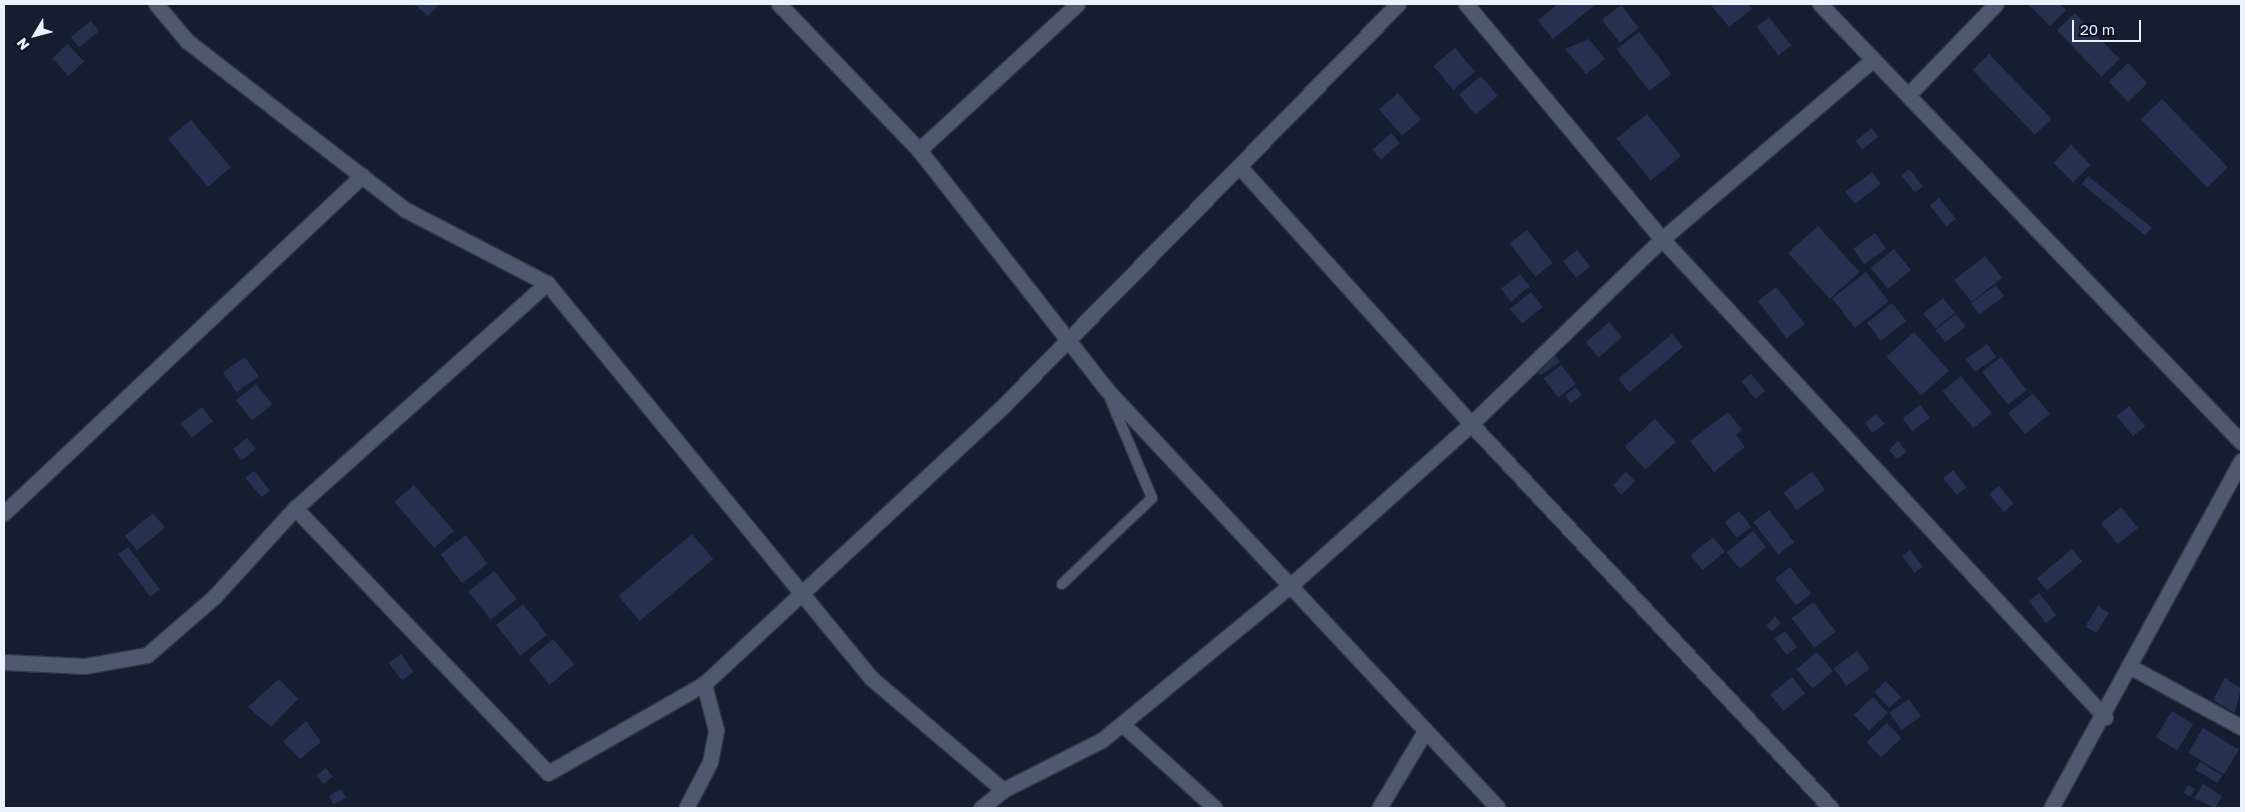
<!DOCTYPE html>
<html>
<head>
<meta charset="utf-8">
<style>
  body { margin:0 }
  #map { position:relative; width:2245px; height:812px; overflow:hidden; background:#171d30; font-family:"Golos Text",sans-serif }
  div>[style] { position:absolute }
  .building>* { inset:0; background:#263150; transform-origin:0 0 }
  .roads { filter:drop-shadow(1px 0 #323645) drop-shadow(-1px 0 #323645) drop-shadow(0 1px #323645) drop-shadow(0 -1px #323645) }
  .lane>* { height:10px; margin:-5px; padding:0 5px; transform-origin:5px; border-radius:5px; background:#4f586e }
  .street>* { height:15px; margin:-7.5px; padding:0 7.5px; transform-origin:7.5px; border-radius:7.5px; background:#4f586e }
  .secondary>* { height:15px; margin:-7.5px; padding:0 7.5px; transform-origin:7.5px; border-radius:7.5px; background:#4f586e }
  span { translate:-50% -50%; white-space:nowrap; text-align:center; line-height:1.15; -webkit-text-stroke:4px #0e1426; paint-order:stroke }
  .frame { position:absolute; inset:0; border:5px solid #ebf0fd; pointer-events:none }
  .north { position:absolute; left:10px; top:10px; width:50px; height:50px; -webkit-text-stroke:4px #0e1426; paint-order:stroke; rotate:233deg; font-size:14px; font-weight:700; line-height:20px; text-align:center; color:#ebf0fd }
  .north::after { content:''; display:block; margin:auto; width:18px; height:22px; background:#ebf0fd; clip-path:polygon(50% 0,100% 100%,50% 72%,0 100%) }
  .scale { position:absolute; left:2072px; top:20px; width:69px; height:22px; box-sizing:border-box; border:2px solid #ebf0fd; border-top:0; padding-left:6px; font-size:15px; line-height:18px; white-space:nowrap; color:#ebf0fd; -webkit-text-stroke:4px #0e1426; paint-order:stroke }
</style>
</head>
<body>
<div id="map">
  <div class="building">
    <div style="clip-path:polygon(414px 4px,439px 4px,428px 16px)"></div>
    <div style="clip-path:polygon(1558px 4px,1596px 4px,1553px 39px,1538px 20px)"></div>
    <div style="clip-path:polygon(1710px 4px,1748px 4px,1752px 9px,1729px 27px)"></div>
    <div style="clip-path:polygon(2028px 4px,2060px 4px,2066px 10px,2050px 26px)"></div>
    <div style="left:1621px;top:5px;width:29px;height:24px;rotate:52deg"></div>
    <div style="left:2075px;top:13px;width:64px;height:25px;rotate:46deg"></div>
    <div style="left:1769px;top:17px;width:36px;height:16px;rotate:52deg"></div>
    <div style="left:91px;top:21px;width:13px;height:26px;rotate:51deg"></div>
    <div style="left:1639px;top:32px;width:53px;height:28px;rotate:52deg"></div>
    <div style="clip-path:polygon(1589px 39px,1605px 59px,1586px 74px,1565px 49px)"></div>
    <div style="left:68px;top:44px;width:24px;height:21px;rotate:48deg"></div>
    <div style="left:1455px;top:48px;width:31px;height:28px;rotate:50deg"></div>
    <div style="left:1989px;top:54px;width:90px;height:23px;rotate:46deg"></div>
    <div style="left:2128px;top:63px;width:28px;height:27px;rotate:46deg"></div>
    <div style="left:1481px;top:76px;width:26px;height:29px;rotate:50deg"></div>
    <div style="left:1398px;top:93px;width:35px;height:25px;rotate:49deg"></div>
    <div style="left:2162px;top:99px;width:95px;height:29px;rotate:46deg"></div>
    <div style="left:1647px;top:114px;width:54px;height:39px;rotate:51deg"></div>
    <div style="left:191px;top:120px;width:62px;height:30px;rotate:50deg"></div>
    <div style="left:1872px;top:128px;width:11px;height:21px;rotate:52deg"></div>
    <div style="left:1391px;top:133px;width:13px;height:25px;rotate:48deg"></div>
    <div style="left:2071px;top:145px;width:28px;height:25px;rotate:45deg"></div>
    <div style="left:1909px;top:169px;width:22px;height:10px;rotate:51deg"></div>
    <div style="left:1872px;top:172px;width:15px;height:33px;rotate:53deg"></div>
    <div style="left:2088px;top:176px;width:82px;height:10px;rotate:39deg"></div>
    <div style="left:1939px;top:198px;width:27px;height:12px;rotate:51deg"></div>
    <div style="left:1818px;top:226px;width:62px;height:40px;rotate:48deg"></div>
    <div style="left:1527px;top:230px;width:42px;height:22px;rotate:52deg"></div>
    <div style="left:1875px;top:233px;width:19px;height:27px;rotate:54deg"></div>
    <div style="left:1894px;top:249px;width:27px;height:30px;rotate:51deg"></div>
    <div style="left:1577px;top:250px;width:21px;height:18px;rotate:51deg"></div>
    <div style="left:1985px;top:256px;width:28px;height:39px;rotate:52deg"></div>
    <div style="left:1866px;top:272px;width:37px;height:43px;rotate:52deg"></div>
    <div style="left:1520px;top:274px;width:16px;height:24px;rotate:52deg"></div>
    <div style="left:1996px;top:285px;width:14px;height:31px;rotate:54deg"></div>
    <div style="left:1776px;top:287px;width:47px;height:23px;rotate:52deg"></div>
    <div style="left:1531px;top:292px;width:19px;height:27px;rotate:51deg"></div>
    <div style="left:1943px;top:298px;width:19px;height:25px;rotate:51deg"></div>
    <div style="left:1892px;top:303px;width:23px;height:32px;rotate:52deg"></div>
    <div style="left:1956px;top:314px;width:16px;height:26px;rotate:52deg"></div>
    <div style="left:1609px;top:322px;width:20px;height:31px;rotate:49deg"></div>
    <div style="left:1914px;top:332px;width:52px;height:37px;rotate:48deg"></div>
    <div style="left:1672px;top:334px;width:17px;height:70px;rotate:50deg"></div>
    <div style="left:1987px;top:344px;width:16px;height:26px;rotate:55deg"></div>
    <div style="left:1553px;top:352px;width:12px;height:24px;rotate:55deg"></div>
    <div style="left:245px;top:357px;width:24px;height:27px;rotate:55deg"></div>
    <div style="left:2001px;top:357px;width:42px;height:24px;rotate:52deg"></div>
    <div style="left:1561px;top:365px;width:24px;height:22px;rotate:52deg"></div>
    <div style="left:1751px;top:374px;width:22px;height:12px;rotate:51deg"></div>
    <div style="left:1961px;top:376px;width:48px;height:24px;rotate:50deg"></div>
    <div style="left:256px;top:384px;width:26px;height:26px;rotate:51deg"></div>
    <div style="left:1576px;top:387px;width:10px;height:14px;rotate:53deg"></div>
    <div style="left:2033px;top:393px;width:27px;height:32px;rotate:51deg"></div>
    <div style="left:1920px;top:405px;width:16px;height:22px;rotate:52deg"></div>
    <div style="left:2129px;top:406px;width:26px;height:16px;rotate:51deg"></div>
    <div style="left:202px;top:407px;width:18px;height:27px;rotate:52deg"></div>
    <div style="clip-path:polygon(1728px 412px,1742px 430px,1736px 435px,1745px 447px,1714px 472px,1690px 441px)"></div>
    <div style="clip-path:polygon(1876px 414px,1885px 424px,1872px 433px,1865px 423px)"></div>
    <div style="left:1655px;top:419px;width:31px;height:41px;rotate:48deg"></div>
    <div style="left:247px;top:438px;width:14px;height:18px;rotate:51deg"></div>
    <div style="clip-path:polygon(1898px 441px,1907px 452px,1897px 459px,1889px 450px)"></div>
    <div style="left:1953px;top:470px;width:22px;height:13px;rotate:51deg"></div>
    <div style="left:254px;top:471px;width:25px;height:11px;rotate:50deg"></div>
    <div style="left:1626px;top:472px;width:13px;height:19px;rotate:45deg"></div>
    <div style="left:1812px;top:472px;width:22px;height:35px;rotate:54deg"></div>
    <div style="left:414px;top:485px;width:61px;height:26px;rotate:49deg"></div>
    <div style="left:1999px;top:486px;width:23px;height:13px;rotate:50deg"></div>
    <div style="left:2121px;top:507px;width:27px;height:26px;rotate:51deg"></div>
    <div style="left:1769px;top:510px;width:41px;height:20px;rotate:52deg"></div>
    <div style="left:1739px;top:511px;width:20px;height:18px;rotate:53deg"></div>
    <div style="left:153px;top:513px;width:19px;height:36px;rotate:51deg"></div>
    <div style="left:1753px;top:531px;width:21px;height:34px;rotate:51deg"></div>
    <div style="left:692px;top:534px;width:33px;height:96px;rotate:50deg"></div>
    <div style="left:466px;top:535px;width:36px;height:32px;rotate:53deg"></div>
    <div style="left:1713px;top:537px;width:19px;height:29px;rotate:51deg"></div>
    <div style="left:128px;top:547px;width:53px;height:12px;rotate:53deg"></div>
    <div style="left:2072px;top:549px;width:16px;height:46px;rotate:50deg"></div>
    <div style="left:1910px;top:550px;width:21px;height:10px;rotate:53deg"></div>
    <div style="left:1790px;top:567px;width:34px;height:19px;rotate:52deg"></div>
    <div style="left:494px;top:571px;width:36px;height:33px;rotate:51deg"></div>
    <div style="left:2039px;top:593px;width:28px;height:13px;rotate:52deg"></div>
    <div style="left:1813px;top:602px;width:37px;height:27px;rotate:52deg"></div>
    <div style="left:523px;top:604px;width:39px;height:34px;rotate:52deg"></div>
    <div style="left:2098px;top:606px;width:13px;height:24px;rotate:32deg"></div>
    <div style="left:1775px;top:617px;width:8px;height:12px;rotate:45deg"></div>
    <div style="left:1785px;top:631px;width:20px;height:13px;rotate:53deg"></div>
    <div style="left:553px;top:639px;width:33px;height:32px;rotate:50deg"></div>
    <div style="left:1857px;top:651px;width:22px;height:29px;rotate:54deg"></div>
    <div style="left:1817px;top:652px;width:25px;height:27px;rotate:50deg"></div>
    <div style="left:401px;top:654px;width:22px;height:15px;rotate:54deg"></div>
    <div style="left:1792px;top:677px;width:21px;height:28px;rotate:51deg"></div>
    <div style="clip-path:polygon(2225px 678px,2241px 688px,2235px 713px,2213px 700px)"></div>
    <div style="clip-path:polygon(279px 679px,298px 699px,271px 727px,248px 707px)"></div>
    <div style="left:1886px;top:681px;width:22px;height:16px;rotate:47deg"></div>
    <div style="left:1873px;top:697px;width:22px;height:26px;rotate:47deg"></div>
    <div style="left:1909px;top:699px;width:21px;height:24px;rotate:55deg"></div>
    <div style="left:2172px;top:711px;width:25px;height:31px;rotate:32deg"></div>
    <div style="clip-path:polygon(306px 721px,321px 742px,300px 759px,283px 741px)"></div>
    <div style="left:1887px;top:723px;width:21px;height:28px;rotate:47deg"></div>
    <div style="left:2203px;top:728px;width:42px;height:29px;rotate:31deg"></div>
    <div style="left:2200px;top:762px;width:26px;height:9px;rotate:31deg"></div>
    <div style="left:326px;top:768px;width:11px;height:12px;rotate:52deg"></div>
    <div style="clip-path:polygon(2203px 784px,2222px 796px,2215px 808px,2194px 798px)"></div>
    <div style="left:2188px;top:785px;width:8px;height:9px;rotate:30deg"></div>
    <div style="left:341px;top:789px;width:10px;height:14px;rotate:61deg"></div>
  </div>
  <div class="roads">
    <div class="lane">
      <div style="left:1062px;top:584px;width:124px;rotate:-43.7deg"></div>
      <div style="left:1152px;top:498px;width:108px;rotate:-112.8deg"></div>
    </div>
    <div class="street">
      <div style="left:156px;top:4px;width:48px;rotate:50deg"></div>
      <div style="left:187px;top:41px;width:274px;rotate:37.7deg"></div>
      <div style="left:404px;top:209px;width:161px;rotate:27.4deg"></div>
      <div style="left:547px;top:283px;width:338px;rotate:138.2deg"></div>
      <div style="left:295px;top:508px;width:366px;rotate:46.3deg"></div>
      <div style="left:548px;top:773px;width:180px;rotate:-29.7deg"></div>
      <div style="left:704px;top:684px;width:410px;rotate:-42.9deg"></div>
      <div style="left:1004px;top:405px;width:562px;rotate:-45.5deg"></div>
      <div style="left:779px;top:4px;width:202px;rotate:46.2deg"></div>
      <div style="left:919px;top:150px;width:305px;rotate:51.9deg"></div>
      <div style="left:1107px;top:390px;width:572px;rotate:46.91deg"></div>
      <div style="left:1466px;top:4px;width:306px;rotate:50.2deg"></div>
      <div style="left:1662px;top:239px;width:652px;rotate:47.18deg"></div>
      <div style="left:1820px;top:4px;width:608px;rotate:46.13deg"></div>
      <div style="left:1909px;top:94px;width:125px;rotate:-46deg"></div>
      <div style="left:919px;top:150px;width:215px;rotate:-42.7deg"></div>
      <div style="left:1240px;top:167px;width:346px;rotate:48deg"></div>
      <div style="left:1471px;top:424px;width:526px;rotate:46.85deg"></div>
      <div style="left:547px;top:283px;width:511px;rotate:50.64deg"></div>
      <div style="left:871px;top:678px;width:173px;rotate:40.3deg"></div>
      <div style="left:4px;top:513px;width:492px;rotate:-43.3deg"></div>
      <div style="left:4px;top:662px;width:81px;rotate:2.8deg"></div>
      <div style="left:85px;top:666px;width:63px;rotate:-10.1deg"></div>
      <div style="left:147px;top:655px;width:90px;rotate:-40.9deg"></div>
      <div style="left:215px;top:596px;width:119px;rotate:-47.7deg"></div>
      <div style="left:2129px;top:666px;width:128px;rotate:28.6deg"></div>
      <div style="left:1122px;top:724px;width:125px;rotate:42.1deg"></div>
      <div style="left:686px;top:808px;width:52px;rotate:-62.4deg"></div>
      <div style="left:710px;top:762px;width:33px;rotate:-79deg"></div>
      <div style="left:716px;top:730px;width:48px;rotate:-104.6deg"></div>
      <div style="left:981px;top:808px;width:28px;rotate:-39deg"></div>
      <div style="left:1003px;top:790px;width:111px;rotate:-26.8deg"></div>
      <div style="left:1102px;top:740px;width:244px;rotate:-39.4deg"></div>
      <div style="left:1291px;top:585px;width:241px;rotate:-41.8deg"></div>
      <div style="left:1471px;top:424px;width:266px;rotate:-44.1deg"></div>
      <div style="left:1662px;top:239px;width:276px;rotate:-40.4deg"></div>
      <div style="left:1379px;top:808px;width:90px;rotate:-59.1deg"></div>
    </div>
    <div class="secondary">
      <div style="left:2051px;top:808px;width:396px;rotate:-61.3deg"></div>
    </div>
  </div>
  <div class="frame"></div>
  <div class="north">N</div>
  <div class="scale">20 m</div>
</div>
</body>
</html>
